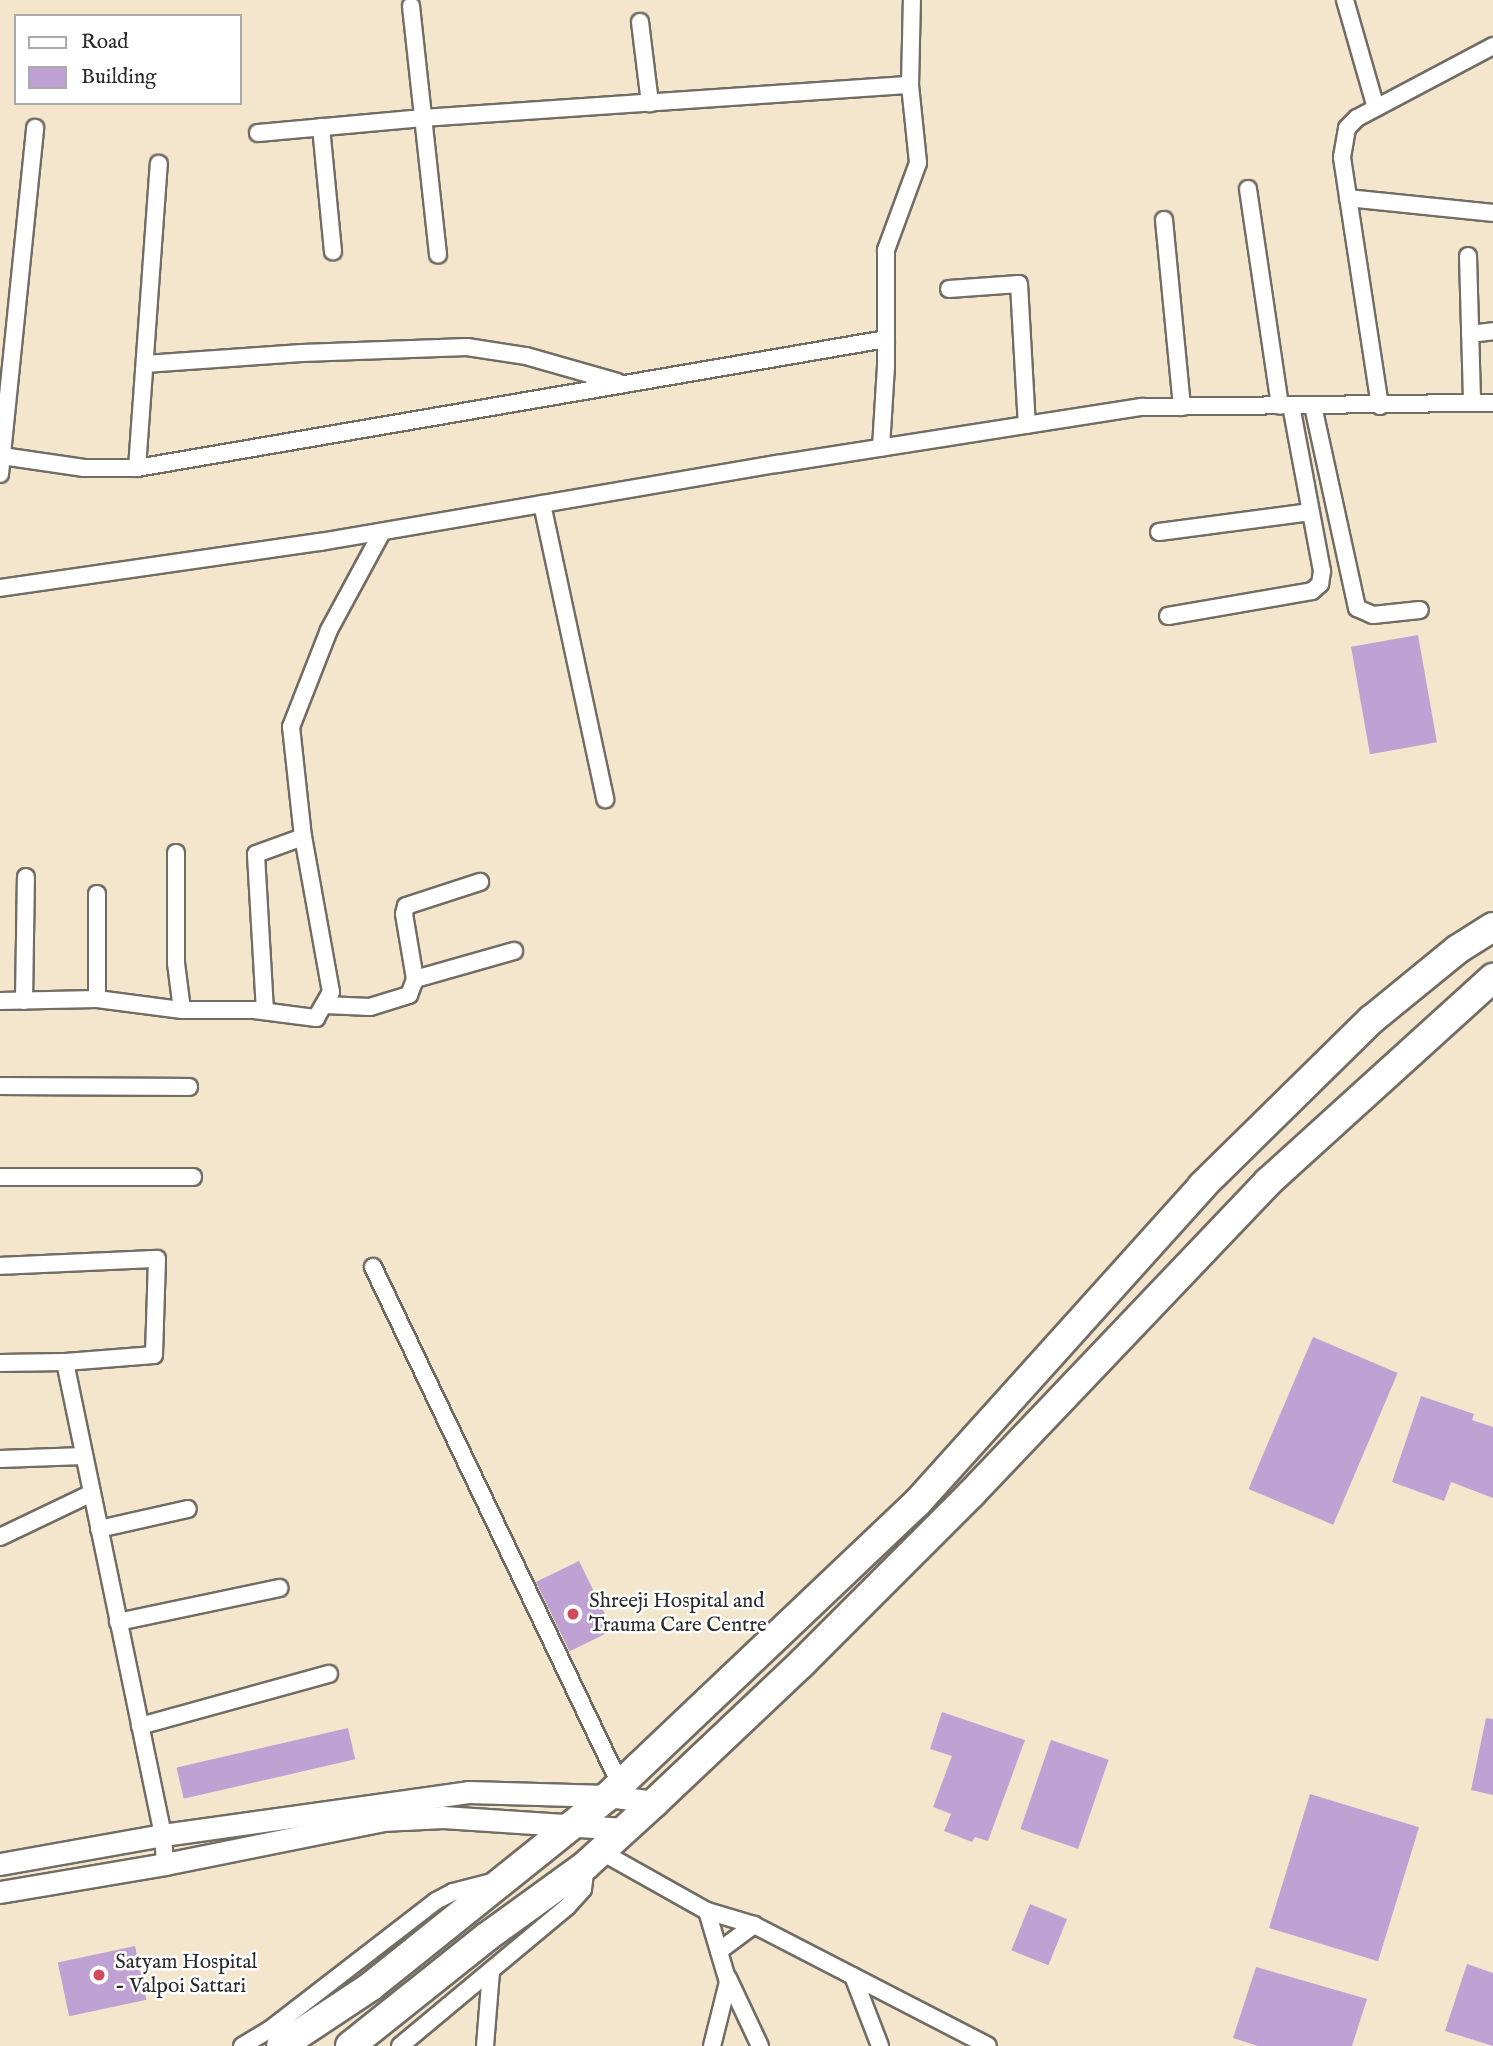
<!DOCTYPE html>
<html>
<head>
<meta charset="utf-8">
<style>
  body { margin:0 }
  #map { position:relative; width:1493px; height:2046px; overflow:hidden; background:#f3e6cd; font-family:"IM FELL English",serif }
  div>[style] { position:absolute }
  .building>* { inset:0; background:#c0a1d3; transform-origin:0 0 }
  .roads { filter:drop-shadow(2px 0 #716c64) drop-shadow(-2px 0 #716c64) drop-shadow(0 2px #716c64) drop-shadow(0 -2px #716c64) }
  .minor>* { height:16px; margin:-8px; padding:0 8px; transform-origin:8px; border-radius:8px; background:#fff }
  .tertiary>* { height:21px; margin:-10.5px; padding:0 10.5px; transform-origin:10.5px; border-radius:10.5px; background:#fff }
  .trunk>* { height:28px; margin:-14px; padding:0 14px; transform-origin:14px; border-radius:14px; background:#fff }
  .dots>* { width:19px; height:19px; translate:-50% -50%; box-sizing:border-box; border:4px solid #fff; border-radius:50% }
  span { translate:-50% -50%; white-space:nowrap; text-align:center; line-height:1.15; -webkit-text-stroke:5px #fff; paint-order:stroke }
  .poi-label { font-size:21px; color:#2b2b2b }
  .left { translate:0 -50%; text-align:left }
  .legend { position:absolute; left:14px; top:14px; width:228px; height:91px; box-sizing:border-box; background:#fff; border:2px solid #aaa; margin:0; padding:9px 12px; list-style:none; font-size:21px; color:#2b2b2b }
  .legend li { display:flex; align-items:center; gap:14px; height:35px }
  .legend b { width:35px; border:2px solid #aaa }
</style>
</head>
<body>
<div id="map">
  <div class="building">
    <div style="left:1418px;top:635px;width:109px;height:68px;rotate:80deg"></div>
    <div style="left:1313px;top:1337px;width:92px;height:165px;rotate:23deg"></div>
    <div style="clip-path:polygon(1421px 1396px,1474px 1414px,1472px 1420px,1493px 1427px,1493px 1498px,1451px 1482px,1444px 1501px,1392px 1482px)"></div>
    <div style="left:579px;top:1561px;width:77px;height:48px;rotate:64deg"></div>
    <div style="clip-path:polygon(942px 1712px,1025px 1740px,988px 1841px,975px 1837px,972px 1842px,944px 1831px,951px 1814px,933px 1807px,952px 1756px,930px 1749px)"></div>
    <div style="clip-path:polygon(1486px 1718px,1493px 1719px,1493px 1795px,1471px 1790px)"></div>
    <div style="left:348px;top:1728px;width:32px;height:176px;rotate:77deg"></div>
    <div style="left:1051px;top:1740px;width:61px;height:94px;rotate:19deg"></div>
    <div style="left:1310px;top:1794px;width:114px;height:140px;rotate:17deg"></div>
    <div style="left:1030px;top:1904px;width:40px;height:50px;rotate:22deg"></div>
    <div style="left:135px;top:1946px;width:55px;height:79px;rotate:78deg"></div>
    <div style="clip-path:polygon(1467px 1964px,1493px 1973px,1493px 2046px,1445px 2031px)"></div>
    <div style="clip-path:polygon(1256px 1967px,1367px 1999px,1352px 2046px,1258px 2046px,1233px 2038px)"></div>
  </div>
  <div class="roads">
    <div class="minor">
      <div style="left:1345px;top:0;width:112px;rotate:74deg"></div>
      <div style="left:411px;top:6px;width:250px;rotate:83.8deg"></div>
      <div style="left:640px;top:22px;width:82px;rotate:83deg"></div>
      <div style="left:910px;top:85px;width:85px;rotate:-88.7deg"></div>
      <div style="left:321px;top:127px;width:125px;rotate:84.5deg"></div>
      <div style="left:258px;top:133px;width:166px;rotate:-5.2deg"></div>
      <div style="left:423px;top:118px;width:488px;rotate:-3.9deg"></div>
      <div style="left:910px;top:85px;width:78px;rotate:84.1deg"></div>
      <div style="left:918px;top:163px;width:93px;rotate:110.2deg"></div>
      <div style="left:886px;top:250px;width:116px;rotate:90deg"></div>
      <div style="left:886px;top:366px;width:82px;rotate:93.5deg"></div>
      <div style="left:1248px;top:189px;width:219px;rotate:81.6deg"></div>
      <div style="left:1348px;top:198px;width:146px;rotate:5.9deg"></div>
      <div style="left:1164px;top:220px;width:188px;rotate:84.5deg"></div>
      <div style="left:1468px;top:256px;width:146px;rotate:88.4deg"></div>
      <div style="left:949px;top:289px;width:70px;rotate:-4.1deg"></div>
      <div style="left:1019px;top:284px;width:141px;rotate:86.8deg"></div>
      <div style="left:1470px;top:334px;width:23px;rotate:-7deg"></div>
      <div style="left:145px;top:364px;width:157px;rotate:-4deg"></div>
      <div style="left:302px;top:353px;width:165px;rotate:-2.1deg"></div>
      <div style="left:467px;top:347px;width:60px;rotate:8.7deg"></div>
      <div style="left:526px;top:356px;width:95px;rotate:15.9deg"></div>
      <div style="left:1313px;top:406px;width:207px;rotate:77.7deg"></div>
      <div style="left:1357px;top:608px;width:17px;rotate:24deg"></div>
      <div style="left:1373px;top:615px;width:47px;rotate:-6.1deg"></div>
      <div style="left:1380px;top:406px;width:252px;rotate:-98.7deg"></div>
      <div style="left:1342px;top:157px;width:29px;rotate:-80deg"></div>
      <div style="left:1347px;top:128px;width:14px;rotate:-45deg"></div>
      <div style="left:1357px;top:118px;width:154px;rotate:-27.9deg"></div>
      <div style="left:2px;top:456px;width:83px;rotate:8.3deg"></div>
      <div style="left:84px;top:468px;width:53px"></div>
      <div style="left:137px;top:468px;width:760px;rotate:-9.77deg"></div>
      <div style="left:137px;top:468px;width:305px;rotate:-85.9deg"></div>
      <div style="left:0;top:474px;width:348px;rotate:-84.2deg"></div>
      <div style="left:542px;top:504px;width:302px;rotate:77.9deg"></div>
      <div style="left:1159px;top:532px;width:153px;rotate:-7.5deg"></div>
      <div style="left:0;top:588px;width:323px;rotate:-8.2deg"></div>
      <div style="left:320px;top:542px;width:464px;rotate:-9.7deg"></div>
      <div style="left:777px;top:464px;width:369px;rotate:-8.9deg"></div>
      <div style="left:1142px;top:407px;width:351px;rotate:-0.7deg"></div>
      <div style="left:1168px;top:616px;width:146px;rotate:-9.8deg"></div>
      <div style="left:1312px;top:591px;width:11px;rotate:-41deg"></div>
      <div style="left:1320px;top:584px;width:13px;rotate:-81deg"></div>
      <div style="left:1322px;top:571px;width:168px;rotate:-100.6deg"></div>
      <div style="left:176px;top:853px;width:110px;rotate:90deg"></div>
      <div style="left:176px;top:963px;width:47px;rotate:82.7deg"></div>
      <div style="left:415px;top:979px;width:103px;rotate:-15.8deg"></div>
      <div style="left:97px;top:999px;width:105px;rotate:-90deg"></div>
      <div style="left:0;top:1001px;width:97px;rotate:-1.2deg"></div>
      <div style="left:97px;top:999px;width:86px;rotate:7.4deg"></div>
      <div style="left:182px;top:1010px;width:72px"></div>
      <div style="left:254px;top:1010px;width:63px;rotate:7.4deg"></div>
      <div style="left:316px;top:1018px;width:30px;rotate:-60deg"></div>
      <div style="left:331px;top:992px;width:158px;rotate:-100.2deg"></div>
      <div style="left:303px;top:837px;width:111px;rotate:-96.2deg"></div>
      <div style="left:291px;top:727px;width:104px;rotate:-68.6deg"></div>
      <div style="left:329px;top:630px;width:111px;rotate:-61.6deg"></div>
      <div style="left:24px;top:1001px;width:124px;rotate:-89.1deg"></div>
      <div style="left:325px;top:1005px;width:45px;rotate:2.5deg"></div>
      <div style="left:370px;top:1007px;width:41px;rotate:-17.1deg"></div>
      <div style="left:409px;top:995px;width:17px;rotate:-69deg"></div>
      <div style="left:415px;top:979px;width:66px;rotate:-99.6deg"></div>
      <div style="left:404px;top:914px;width:8px;rotate:-76deg"></div>
      <div style="left:406px;top:906px;width:78px;rotate:-18deg"></div>
      <div style="left:265px;top:1011px;width:157px;rotate:-93.3deg"></div>
      <div style="left:256px;top:854px;width:50px;rotate:-19.9deg"></div>
      <div style="left:0;top:1086px;width:189px;rotate:0.3deg"></div>
      <div style="left:0;top:1177px;width:193px"></div>
      <div style="left:0;top:1266px;width:157px;rotate:-2.6deg"></div>
      <div style="left:157px;top:1259px;width:96px;rotate:91.8deg"></div>
      <div style="left:154px;top:1355px;width:89px;rotate:175.5deg"></div>
      <div style="left:65px;top:1362px;width:483px;rotate:78.3deg"></div>
      <div style="left:163px;top:1835px;width:29px;rotate:86deg"></div>
      <div style="left:373px;top:1267px;width:573px;rotate:64.46deg"></div>
      <div style="left:0;top:1363px;width:65px;rotate:-0.9deg"></div>
      <div style="left:0;top:1459px;width:84px;rotate:-2deg"></div>
      <div style="left:99px;top:1529px;width:91px;rotate:-12.7deg"></div>
      <div style="left:0;top:1537px;width:102px;rotate:-25.6deg"></div>
      <div style="left:118px;top:1622px;width:165px;rotate:-11.9deg"></div>
      <div style="left:140px;top:1726px;width:196px;rotate:-15.4deg"></div>
      <div style="left:600px;top:1851px;width:123px;rotate:29.3deg"></div>
      <div style="left:707px;top:1911px;width:49px;rotate:16.6deg"></div>
      <div style="left:754px;top:1925px;width:263px;rotate:27.3deg"></div>
      <div style="left:707px;top:1911px;width:74px;rotate:73.5deg"></div>
      <div style="left:728px;top:1982px;width:66px;rotate:104deg"></div>
      <div style="left:719px;top:1951px;width:44px;rotate:-36.6deg"></div>
      <div style="left:853px;top:1976px;width:75px;rotate:68.9deg"></div>
      <div style="left:728px;top:1978px;width:75px;rotate:64.8deg"></div>
      <div style="left:242px;top:2046px;width:31px;rotate:-31deg"></div>
      <div style="left:269px;top:2030px;width:211px;rotate:-37.7deg"></div>
      <div style="left:436px;top:1901px;width:19px;rotate:-28deg"></div>
      <div style="left:453px;top:1892px;width:40px;rotate:-14.4deg"></div>
      <div style="left:400px;top:2046px;width:217px;rotate:-39.8deg"></div>
      <div style="left:567px;top:1907px;width:24px;rotate:-48deg"></div>
      <div style="left:583px;top:1889px;width:24px;rotate:-83deg"></div>
      <div style="left:485px;top:2046px;width:75px;rotate:-85.4deg"></div>
    </div>
    <div class="tertiary">
      <div style="left:0;top:1864px;width:166px;rotate:-10.1deg"></div>
      <div style="left:163px;top:1835px;width:308px;rotate:-8deg"></div>
      <div style="left:468px;top:1792px;width:140px;rotate:1.6deg"></div>
      <div style="left:608px;top:1796px;width:47px;rotate:7.3deg"></div>
      <div style="left:0;top:1892px;width:167px;rotate:-9.6deg"></div>
      <div style="left:165px;top:1864px;width:222px;rotate:-11.4deg"></div>
      <div style="left:383px;top:1820px;width:60px;rotate:-2.9deg"></div>
      <div style="left:443px;top:1817px;width:182px;rotate:3.8deg"></div>
    </div>
    <div class="trunk">
      <div style="left:281px;top:2046px;width:107px;rotate:-33.5deg"></div>
      <div style="left:370px;top:1987px;width:305px;rotate:-38.7deg"></div>
      <div style="left:608px;top:1796px;width:426px;rotate:-43.5deg"></div>
      <div style="left:917px;top:1503px;width:426px;rotate:-48deg"></div>
      <div style="left:1202px;top:1186px;width:237px;rotate:-44.5deg"></div>
      <div style="left:1371px;top:1020px;width:112px;rotate:-39.2deg"></div>
      <div style="left:1458px;top:949px;width:41px;rotate:-32.2deg"></div>
      <div style="left:350px;top:2046px;width:176px;rotate:-38.6deg"></div>
      <div style="left:488px;top:1936px;width:121px;rotate:-35.9deg"></div>
      <div style="left:586px;top:1865px;width:93px;rotate:-42.4deg"></div>
      <div style="left:655px;top:1802px;width:202px;rotate:-43.4deg"></div>
      <div style="left:802px;top:1663px;width:239px;rotate:-45deg"></div>
      <div style="left:971px;top:1494px;width:431px;rotate:-46.4deg"></div>
      <div style="left:1268px;top:1182px;width:304px;rotate:-42.2deg"></div>
    </div>
  </div>
  <div class="dots">
    <div style="left:573px;top:1614px;background:#d1495b"></div>
    <div style="left:99px;top:1975px;background:#d1495b"></div>
  </div>
  <div class="poi-label">
    <span class="left" style="left:589px;top:1614px">Shreeji Hospital and<br>Trauma Care Centre</span>
    <span class="left" style="left:115px;top:1975px">Satyam Hospital<br>- Valpoi Sattari</span>
  </div>
  <ul class="legend">
  <li><b style="height:9px;background:#fff"></b>Road</li>
  <li><b style="height:19px;background:#c0a1d3"></b>Building</li>
  </ul>
</div>
</body>
</html>
